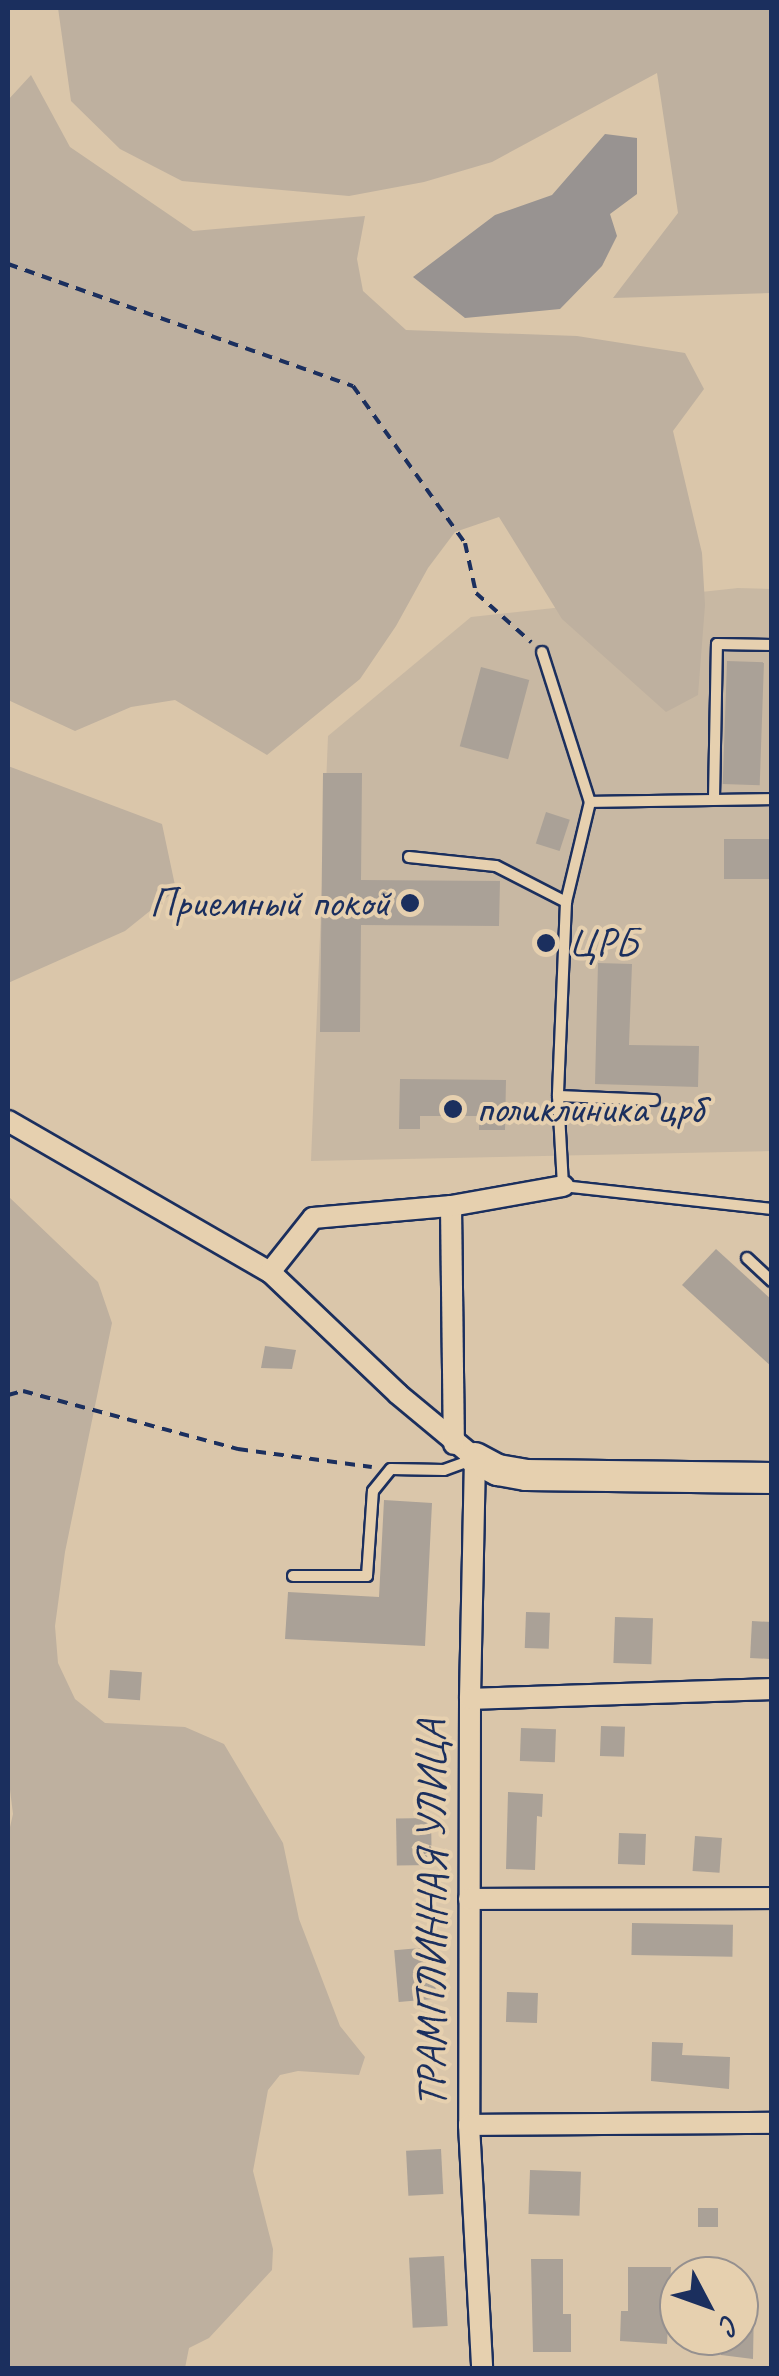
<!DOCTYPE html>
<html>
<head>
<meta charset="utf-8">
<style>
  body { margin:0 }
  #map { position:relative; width:779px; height:2376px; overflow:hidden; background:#dac6aa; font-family:Caveat,sans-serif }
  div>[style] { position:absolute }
  .built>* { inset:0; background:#c8b8a3 }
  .green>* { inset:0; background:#beb09f }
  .water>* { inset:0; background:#989391 }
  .building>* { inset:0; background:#aaa197; transform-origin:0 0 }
  .path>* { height:4px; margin-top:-2px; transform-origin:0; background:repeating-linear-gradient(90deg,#1b2f5e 0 10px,transparent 0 18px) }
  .roads { filter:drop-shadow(2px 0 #1b2f5e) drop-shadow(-2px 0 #1b2f5e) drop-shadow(0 2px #1b2f5e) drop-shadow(0 -2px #1b2f5e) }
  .lane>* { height:10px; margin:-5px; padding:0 5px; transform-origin:5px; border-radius:5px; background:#e6d0af }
  .street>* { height:20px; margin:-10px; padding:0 10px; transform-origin:10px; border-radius:10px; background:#e6d0af }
  .secondary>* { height:30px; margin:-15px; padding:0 15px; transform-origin:15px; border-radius:15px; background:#e6d0af }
  .dots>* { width:28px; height:28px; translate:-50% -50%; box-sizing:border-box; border:5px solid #e6d0af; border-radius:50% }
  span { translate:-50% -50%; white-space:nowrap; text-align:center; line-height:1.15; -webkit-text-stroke:8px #e6d0af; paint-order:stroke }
  .poi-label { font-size:42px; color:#1b2f5e }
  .right { translate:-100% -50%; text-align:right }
  .left { translate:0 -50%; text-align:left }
  .street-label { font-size:42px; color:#1b2f5e }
  .frame { position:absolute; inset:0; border:10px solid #1b2f5e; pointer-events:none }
  .north { position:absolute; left:659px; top:2256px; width:100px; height:100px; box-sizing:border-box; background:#e6d0af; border:2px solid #95908f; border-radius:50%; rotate:131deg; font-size:28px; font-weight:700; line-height:40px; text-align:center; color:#1b2f5e }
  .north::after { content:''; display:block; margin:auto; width:35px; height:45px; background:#1b2f5e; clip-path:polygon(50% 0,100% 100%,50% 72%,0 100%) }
</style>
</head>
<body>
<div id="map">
  <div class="built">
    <div style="clip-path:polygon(738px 588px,771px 589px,771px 1151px,311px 1161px,328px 736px,471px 617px)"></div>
  </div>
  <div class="green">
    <div style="clip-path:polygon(58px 8px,771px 8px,771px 293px,613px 298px,678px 213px,657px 73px,492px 162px,424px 182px,349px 196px,182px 181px,120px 149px,71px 101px)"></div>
    <div style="clip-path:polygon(31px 75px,70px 147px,193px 231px,365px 216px,357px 259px,363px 291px,406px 330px,577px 336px,685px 353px,704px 389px,673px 431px,702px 553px,705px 605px,698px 695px,666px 712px,562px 619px,499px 517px,455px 532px,428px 568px,396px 626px,360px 679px,267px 755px,175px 700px,131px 707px,75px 731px,8px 700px,8px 100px)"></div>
    <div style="clip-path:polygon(8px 766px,162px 824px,176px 890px,125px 931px,8px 983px)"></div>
    <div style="clip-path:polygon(8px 1196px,98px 1282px,112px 1323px,65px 1552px,55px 1626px,58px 1663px,75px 1699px,105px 1723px,185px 1727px,224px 1744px,283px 1843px,299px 1919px,340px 2026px,365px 2057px,359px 2075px,298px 2071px,280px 2075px,268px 2090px,253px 2171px,273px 2249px,272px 2270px,209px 2338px,189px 2348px,185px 2368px,8px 2368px,8px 1836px,13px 1814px,8px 1774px)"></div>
  </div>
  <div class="water">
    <div style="clip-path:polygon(605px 134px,637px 138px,637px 194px,610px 214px,617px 236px,602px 266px,560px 309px,465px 318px,413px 277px,495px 215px,552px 195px)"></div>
  </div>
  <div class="building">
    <div style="left:727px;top:661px;width:37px;height:123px;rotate:2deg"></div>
    <div style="left:481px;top:667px;width:50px;height:82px;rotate:15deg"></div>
    <div style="clip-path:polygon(323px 773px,362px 773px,361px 880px,500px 881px,499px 926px,361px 925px,360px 1032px,320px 1032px)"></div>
    <div style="left:546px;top:812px;width:25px;height:33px;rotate:18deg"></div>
    <div style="left:724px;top:839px;width:48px;height:40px"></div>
    <div style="clip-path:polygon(598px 963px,632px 964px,629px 1045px,699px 1046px,698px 1087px,595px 1084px)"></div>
    <div style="clip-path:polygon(400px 1079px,506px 1080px,505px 1130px,479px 1130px,479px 1116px,420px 1116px,420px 1129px,399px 1129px)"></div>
    <div style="clip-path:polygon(716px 1249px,772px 1300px,772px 1367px,682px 1285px)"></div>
    <div style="clip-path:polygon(265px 1346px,296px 1350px,292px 1369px,261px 1368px)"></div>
    <div style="clip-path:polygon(384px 1500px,432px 1503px,425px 1646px,285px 1639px,288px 1592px,379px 1597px)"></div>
    <div style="left:526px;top:1612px;width:24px;height:36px;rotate:2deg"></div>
    <div style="left:615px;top:1617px;width:38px;height:46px;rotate:2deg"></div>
    <div style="left:752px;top:1621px;width:20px;height:37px;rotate:3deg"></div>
    <div style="left:110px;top:1670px;width:32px;height:28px;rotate:4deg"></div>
    <div style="left:601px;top:1726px;width:24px;height:30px;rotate:2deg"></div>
    <div style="left:521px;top:1728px;width:35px;height:33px;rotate:2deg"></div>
    <div style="clip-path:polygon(508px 1792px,543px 1794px,542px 1817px,537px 1816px,535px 1870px,506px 1869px)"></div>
    <div style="left:431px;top:1818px;width:47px;height:35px;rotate:89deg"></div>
    <div style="left:619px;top:1833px;width:27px;height:31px;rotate:2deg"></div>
    <div style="left:695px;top:1836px;width:27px;height:35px;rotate:4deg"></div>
    <div style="left:632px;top:1923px;width:101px;height:32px;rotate:1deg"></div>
    <div style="left:432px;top:1947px;width:52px;height:38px;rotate:85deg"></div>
    <div style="left:507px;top:1992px;width:31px;height:30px;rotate:2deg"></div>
    <div style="clip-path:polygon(652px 2042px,683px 2043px,682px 2055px,730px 2057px,729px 2089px,651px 2081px)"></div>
    <div style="left:441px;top:2149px;width:45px;height:35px;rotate:87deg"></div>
    <div style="left:530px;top:2170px;width:51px;height:44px;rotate:2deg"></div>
    <div style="left:698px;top:2208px;width:20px;height:19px"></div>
    <div style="left:444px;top:2256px;width:70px;height:35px;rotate:87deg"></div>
    <div style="clip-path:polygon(531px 2259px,563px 2259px,563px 2314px,571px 2314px,571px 2352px,533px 2352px)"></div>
    <div style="clip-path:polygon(628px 2267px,671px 2267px,667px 2344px,620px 2341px,621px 2311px,628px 2311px)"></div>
    <div style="clip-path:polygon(739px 2304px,754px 2305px,753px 2359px,721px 2355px,721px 2336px,739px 2336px)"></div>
  </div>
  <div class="path">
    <div style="left:8px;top:264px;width:366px;rotate:19.5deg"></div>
    <div style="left:353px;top:386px;width:193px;rotate:54.5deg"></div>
    <div style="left:465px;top:543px;width:51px;rotate:77.6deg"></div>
    <div style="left:476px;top:593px;width:74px;rotate:41.7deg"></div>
    <div style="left:8px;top:1395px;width:16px;rotate:-15deg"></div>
    <div style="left:23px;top:1391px;width:223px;rotate:15.1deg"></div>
    <div style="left:238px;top:1449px;width:135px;rotate:7.7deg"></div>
  </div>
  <div class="roads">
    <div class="lane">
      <div style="left:542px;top:652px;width:157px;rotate:72.3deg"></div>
      <div style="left:714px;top:798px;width:154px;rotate:-88.9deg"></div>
      <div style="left:717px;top:644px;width:55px;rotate:1deg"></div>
      <div style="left:772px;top:799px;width:182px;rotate:179.1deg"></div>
      <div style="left:590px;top:802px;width:103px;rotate:103.5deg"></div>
      <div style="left:566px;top:902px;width:194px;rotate:92.4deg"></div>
      <div style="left:558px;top:1096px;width:90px;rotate:86.8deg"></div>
      <div style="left:563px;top:1186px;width:210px;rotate:6.3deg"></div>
      <div style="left:409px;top:857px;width:87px;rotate:5.9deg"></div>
      <div style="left:496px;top:866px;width:79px;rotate:27.2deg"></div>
      <div style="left:558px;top:1096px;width:96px;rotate:2.4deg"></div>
      <div style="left:747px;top:1258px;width:34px;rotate:43deg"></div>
      <div style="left:293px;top:1576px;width:74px"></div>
      <div style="left:367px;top:1576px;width:85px;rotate:-86deg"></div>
      <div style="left:373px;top:1491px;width:28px;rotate:-51deg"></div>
      <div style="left:391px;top:1469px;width:53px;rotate:1.1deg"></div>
      <div style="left:444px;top:1470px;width:29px;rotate:-20deg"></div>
    </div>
    <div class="street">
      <div style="left:8px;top:1121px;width:302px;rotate:30deg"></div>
      <div style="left:270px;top:1272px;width:177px;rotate:43.6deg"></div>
      <div style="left:398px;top:1394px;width:100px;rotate:39.7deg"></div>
      <div style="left:475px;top:1458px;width:241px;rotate:91.2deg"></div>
      <div style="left:470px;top:1699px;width:426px;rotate:90.1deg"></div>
      <div style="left:469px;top:2125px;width:243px;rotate:86.9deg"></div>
      <div style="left:451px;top:1206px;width:238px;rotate:89.3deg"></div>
      <div style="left:270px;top:1272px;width:69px;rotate:-51.5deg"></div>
      <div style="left:313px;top:1218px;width:139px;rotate:-5deg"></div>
      <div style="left:451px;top:1206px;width:114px;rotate:-10.1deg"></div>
      <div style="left:470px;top:1699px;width:302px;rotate:-1.9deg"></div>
      <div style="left:469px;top:1899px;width:303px;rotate:-0.2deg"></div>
      <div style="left:469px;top:2125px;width:303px;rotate:-0.4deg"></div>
    </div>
    <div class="secondary">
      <div style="left:475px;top:1458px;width:26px;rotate:28deg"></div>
      <div style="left:498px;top:1470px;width:28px;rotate:10deg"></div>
      <div style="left:526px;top:1475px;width:246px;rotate:0.7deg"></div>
    </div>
  </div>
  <div class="dots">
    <div style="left:410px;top:903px;background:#1b2f5e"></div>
    <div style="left:546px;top:943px;background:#1b2f5e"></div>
    <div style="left:453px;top:1109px;background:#1b2f5e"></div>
  </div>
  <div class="poi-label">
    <span class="right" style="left:390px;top:903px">Приемный покой</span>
    <span class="left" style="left:568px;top:943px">ЦРБ</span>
    <span class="left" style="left:476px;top:1109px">поликлиника црб</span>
  </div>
  <div class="street-label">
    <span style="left:432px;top:1914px;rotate:-90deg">ТРАМПЛИННАЯ УЛИЦА</span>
  </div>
  <div class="frame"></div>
  <div class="north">С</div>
</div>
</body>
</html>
